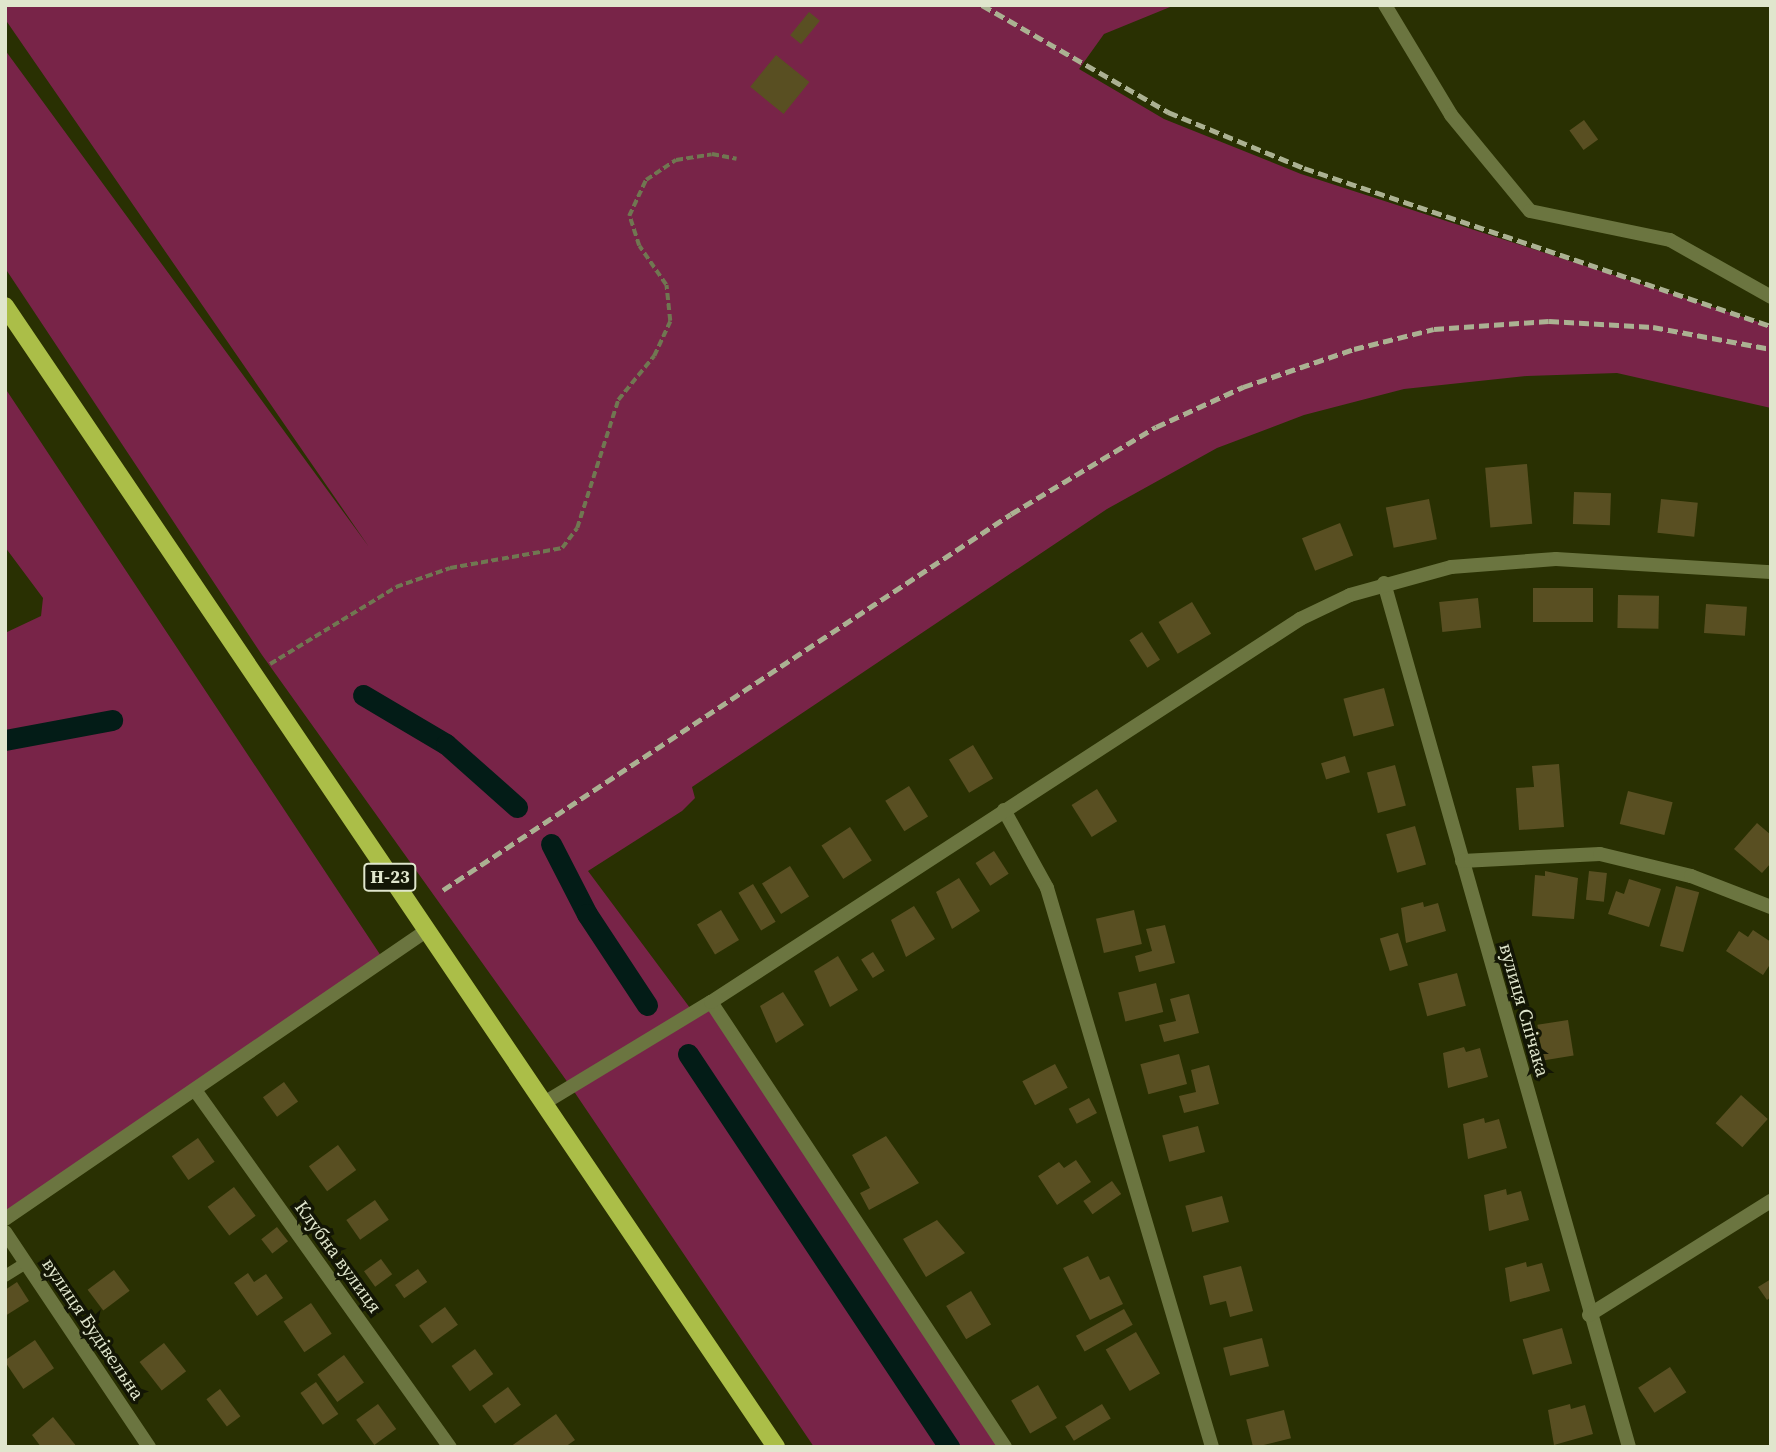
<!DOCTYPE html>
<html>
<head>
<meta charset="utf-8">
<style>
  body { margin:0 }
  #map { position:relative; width:1776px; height:1452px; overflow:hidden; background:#293002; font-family:"Source Serif 4",serif }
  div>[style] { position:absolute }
  .green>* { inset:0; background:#782448 }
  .canal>* { height:21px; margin:-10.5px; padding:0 10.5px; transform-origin:10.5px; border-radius:10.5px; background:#031c17 }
  .building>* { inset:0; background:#594f22; transform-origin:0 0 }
  .path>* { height:3.5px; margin-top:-1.75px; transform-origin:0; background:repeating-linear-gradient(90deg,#707751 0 7px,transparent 0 10.5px) }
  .service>* { height:12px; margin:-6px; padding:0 6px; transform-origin:6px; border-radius:6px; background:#6b7540 }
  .minor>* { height:14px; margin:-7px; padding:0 7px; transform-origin:7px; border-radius:7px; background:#6b7540 }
  .primary>* { height:18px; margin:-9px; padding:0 9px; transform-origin:9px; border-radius:9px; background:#abbe48 }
  .rail>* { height:5px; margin-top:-2.5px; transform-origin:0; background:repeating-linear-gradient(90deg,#abb192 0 10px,transparent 0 15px) }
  span { translate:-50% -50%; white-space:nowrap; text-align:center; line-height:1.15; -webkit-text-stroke:7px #131605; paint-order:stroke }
  .shield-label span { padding:2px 5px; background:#131605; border:2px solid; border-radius:5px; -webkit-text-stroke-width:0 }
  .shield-label { font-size:18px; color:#e0e6cd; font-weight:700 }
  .street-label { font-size:19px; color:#e0e6cd }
  .frame { position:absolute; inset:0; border:7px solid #e0e6cd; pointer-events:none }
</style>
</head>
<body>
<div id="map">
  <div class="green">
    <div style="clip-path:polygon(5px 5px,1175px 5px,1104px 34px,1079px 69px,1164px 119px,1301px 174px,1771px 326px,1771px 408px,1617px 373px,1527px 376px,1404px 389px,1304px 415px,1217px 448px,1107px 509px,692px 787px,695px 798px,682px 811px,588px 871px,693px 1012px,710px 1002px,1009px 1447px,814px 1447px,571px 1087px,262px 655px,5px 268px,5px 50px,369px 547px,5px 19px)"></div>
    <div style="clip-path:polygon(5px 388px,385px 962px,5px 1219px,5px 633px,41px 616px,43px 598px,5px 547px)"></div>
  </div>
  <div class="canal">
    <div style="left:363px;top:695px;width:96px;rotate:30.6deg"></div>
    <div style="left:446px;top:744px;width:95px;rotate:41.6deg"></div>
    <div style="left:5px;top:740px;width:109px;rotate:-10.6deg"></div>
    <div style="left:551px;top:844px;width:79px;rotate:62.8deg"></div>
    <div style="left:587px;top:914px;width:109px;rotate:56.6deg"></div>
    <div style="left:688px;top:1054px;width:472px;rotate:56.4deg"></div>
  </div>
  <div class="building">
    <div style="left:809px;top:12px;width:14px;height:30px;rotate:39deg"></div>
    <div style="left:776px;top:55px;width:43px;height:41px;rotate:39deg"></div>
    <div style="left:1584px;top:120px;width:24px;height:18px;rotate:54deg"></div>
    <div style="left:1527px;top:464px;width:60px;height:42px;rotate:85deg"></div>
    <div style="left:1574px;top:492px;width:37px;height:32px;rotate:2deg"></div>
    <div style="left:1429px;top:499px;width:41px;height:44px;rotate:79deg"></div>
    <div style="left:1661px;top:499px;width:37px;height:34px;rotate:6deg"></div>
    <div style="left:1340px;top:523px;width:35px;height:41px;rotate:68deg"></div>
    <div style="left:1533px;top:588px;width:60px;height:34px"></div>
    <div style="left:1618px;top:595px;width:41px;height:33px;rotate:1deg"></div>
    <div style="left:1478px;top:598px;width:30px;height:39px;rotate:84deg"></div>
    <div style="left:1192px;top:602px;width:37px;height:39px;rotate:59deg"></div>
    <div style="left:1706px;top:604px;width:41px;height:29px;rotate:4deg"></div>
    <div style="left:1142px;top:632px;width:33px;height:15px;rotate:57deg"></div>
    <div style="left:1384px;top:688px;width:39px;height:42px;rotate:75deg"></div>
    <div style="left:973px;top:745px;width:39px;height:28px;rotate:59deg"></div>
    <div style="left:1345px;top:756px;width:17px;height:25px;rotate:73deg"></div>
    <div style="clip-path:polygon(1559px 764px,1564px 827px,1519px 830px,1516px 788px,1534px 787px,1532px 766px)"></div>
    <div style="left:1395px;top:765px;width:42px;height:29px;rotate:75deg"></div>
    <div style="left:909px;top:786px;width:36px;height:28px;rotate:58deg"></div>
    <div style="left:1097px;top:789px;width:38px;height:30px;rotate:58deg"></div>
    <div style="left:1628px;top:791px;width:46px;height:34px;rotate:14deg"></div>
    <div style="clip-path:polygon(1757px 823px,1771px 835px,1771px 863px,1762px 873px,1734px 849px)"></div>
    <div style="left:1415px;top:826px;width:40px;height:30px;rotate:74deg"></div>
    <div style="left:850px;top:827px;width:40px;height:34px;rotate:57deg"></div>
    <div style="left:994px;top:851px;width:27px;height:22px;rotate:57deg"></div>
    <div style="left:790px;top:866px;width:36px;height:33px;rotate:58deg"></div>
    <div style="clip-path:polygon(1545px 871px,1578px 878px,1574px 919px,1532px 916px,1535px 875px,1545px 876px)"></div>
    <div style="left:1589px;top:871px;width:18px;height:29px;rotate:6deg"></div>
    <div style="clip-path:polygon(959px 878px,980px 911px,952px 929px,936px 892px)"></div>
    <div style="clip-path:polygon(1629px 879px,1661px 889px,1649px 927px,1608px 914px,1616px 891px,1624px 894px)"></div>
    <div style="left:753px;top:884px;width:44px;height:17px;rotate:59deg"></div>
    <div style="left:1676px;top:886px;width:24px;height:62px;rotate:15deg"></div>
    <div style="clip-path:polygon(1423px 902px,1424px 907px,1438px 903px,1446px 931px,1406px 943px,1401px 908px)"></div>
    <div style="clip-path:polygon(914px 906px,935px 939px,906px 957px,891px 920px)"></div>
    <div style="left:721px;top:910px;width:35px;height:28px;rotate:59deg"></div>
    <div style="left:1134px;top:910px;width:35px;height:39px;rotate:77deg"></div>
    <div style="clip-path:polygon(1165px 925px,1175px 963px,1139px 972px,1135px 956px,1152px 951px,1146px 929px)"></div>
    <div style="clip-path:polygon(1753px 930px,1771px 942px,1771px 963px,1763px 975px,1726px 951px,1739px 931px,1748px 937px)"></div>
    <div style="left:1398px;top:933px;width:34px;height:19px;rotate:73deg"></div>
    <div style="left:873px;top:952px;width:22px;height:14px;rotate:58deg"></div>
    <div style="clip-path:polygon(838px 956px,858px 990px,830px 1007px,814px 971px)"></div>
    <div style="left:1457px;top:973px;width:34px;height:40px;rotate:75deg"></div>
    <div style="left:1156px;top:983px;width:30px;height:39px;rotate:76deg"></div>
    <div style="clip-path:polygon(783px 992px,804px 1025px,776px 1043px,760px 1006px)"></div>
    <div style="clip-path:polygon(1189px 994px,1199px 1033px,1164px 1042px,1159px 1025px,1176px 1021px,1170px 999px)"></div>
    <div style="left:1568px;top:1020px;width:36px;height:31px;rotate:81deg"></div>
    <div style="clip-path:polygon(1464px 1047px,1466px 1052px,1480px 1048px,1488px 1077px,1448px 1088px,1443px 1053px)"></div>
    <div style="left:1179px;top:1054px;width:31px;height:40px;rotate:75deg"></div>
    <div style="left:1055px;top:1064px;width:27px;height:37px;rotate:62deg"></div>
    <div style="clip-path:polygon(1209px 1065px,1219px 1104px,1184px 1113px,1179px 1096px,1196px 1092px,1191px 1070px)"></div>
    <div style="left:284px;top:1082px;width:24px;height:26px;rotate:54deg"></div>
    <div style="left:1741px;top:1095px;width:36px;height:38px;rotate:42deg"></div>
    <div style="left:1089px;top:1098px;width:17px;height:23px;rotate:62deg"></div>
    <div style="clip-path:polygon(1484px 1118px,1485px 1123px,1499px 1119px,1507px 1148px,1468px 1159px,1463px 1124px)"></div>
    <div style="left:1198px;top:1126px;width:27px;height:37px;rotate:75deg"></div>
    <div style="clip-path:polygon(886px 1136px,919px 1183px,869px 1210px,860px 1193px,870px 1188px,852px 1155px)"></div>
    <div style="left:198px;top:1138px;width:29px;height:32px;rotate:55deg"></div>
    <div style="left:338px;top:1145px;width:31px;height:36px;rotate:54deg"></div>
    <div style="clip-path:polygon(1076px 1160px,1091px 1182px,1057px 1205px,1038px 1176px,1059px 1162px,1064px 1168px)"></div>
    <div style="left:1112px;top:1181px;width:16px;height:35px;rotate:55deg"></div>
    <div style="left:234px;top:1187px;width:36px;height:33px;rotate:53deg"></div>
    <div style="clip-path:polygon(1506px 1189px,1507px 1195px,1521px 1191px,1529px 1220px,1489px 1231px,1484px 1195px)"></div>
    <div style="left:1222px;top:1196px;width:27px;height:38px;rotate:75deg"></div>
    <div style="left:375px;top:1200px;width:24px;height:35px;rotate:55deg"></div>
    <div style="clip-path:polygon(937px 1220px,965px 1253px,926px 1277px,903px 1239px)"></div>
    <div style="left:277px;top:1227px;width:18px;height:20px;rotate:52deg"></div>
    <div style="clip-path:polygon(1088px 1256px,1100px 1280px,1109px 1276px,1123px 1304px,1090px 1320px,1063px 1268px)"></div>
    <div style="left:381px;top:1259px;width:19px;height:21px;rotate:54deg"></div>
    <div style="clip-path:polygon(1526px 1262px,1527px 1267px,1542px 1263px,1550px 1291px,1510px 1302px,1505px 1268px)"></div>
    <div style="clip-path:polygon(1241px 1266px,1253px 1311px,1230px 1317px,1226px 1301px,1210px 1305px,1203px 1276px)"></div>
    <div style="left:418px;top:1269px;width:16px;height:28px;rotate:55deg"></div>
    <div style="left:114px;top:1270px;width:26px;height:33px;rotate:53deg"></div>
    <div style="clip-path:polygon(248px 1273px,254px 1282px,266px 1274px,283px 1298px,257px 1316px,234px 1283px)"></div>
    <div style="clip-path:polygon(1771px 1279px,1771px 1297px,1767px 1300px,1758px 1287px)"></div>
    <div style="clip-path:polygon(17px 1282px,29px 1301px,5px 1316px,5px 1290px)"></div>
    <div style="left:971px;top:1291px;width:39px;height:29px;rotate:59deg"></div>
    <div style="left:311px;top:1303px;width:37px;height:33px;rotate:56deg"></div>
    <div style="left:445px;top:1307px;width:22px;height:32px;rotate:54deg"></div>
    <div style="left:1124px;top:1309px;width:18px;height:55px;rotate:61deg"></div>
    <div style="left:1562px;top:1328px;width:37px;height:41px;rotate:74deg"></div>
    <div style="left:1136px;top:1332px;width:48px;height:35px;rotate:60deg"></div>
    <div style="left:1262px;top:1338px;width:29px;height:40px;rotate:76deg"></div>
    <div style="left:35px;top:1340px;width:34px;height:37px;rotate:56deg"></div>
    <div style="left:164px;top:1343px;width:36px;height:31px;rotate:52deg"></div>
    <div style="left:475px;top:1349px;width:31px;height:29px;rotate:54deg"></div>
    <div style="left:344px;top:1355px;width:34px;height:33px;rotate:54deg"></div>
    <div style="left:1670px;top:1367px;width:30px;height:38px;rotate:57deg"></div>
    <div style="left:316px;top:1382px;width:39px;height:19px;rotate:55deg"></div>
    <div style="left:1038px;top:1385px;width:38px;height:31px;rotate:60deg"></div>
    <div style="left:508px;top:1387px;width:22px;height:32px;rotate:54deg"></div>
    <div style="left:220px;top:1389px;width:34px;height:17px;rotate:53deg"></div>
    <div style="left:378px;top:1404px;width:31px;height:27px;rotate:54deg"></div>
    <div style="left:1102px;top:1404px;width:17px;height:43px;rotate:59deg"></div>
    <div style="clip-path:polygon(1570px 1404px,1571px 1409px,1585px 1405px,1593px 1434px,1554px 1445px,1548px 1410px)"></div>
    <div style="left:1284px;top:1410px;width:29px;height:39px;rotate:76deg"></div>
    <div style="clip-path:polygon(556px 1414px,575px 1440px,565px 1447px,510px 1447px)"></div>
    <div style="clip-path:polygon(53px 1417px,77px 1447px,41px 1447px,32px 1435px)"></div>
  </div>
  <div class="path">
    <div style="left:270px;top:664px;width:148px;rotate:-31.4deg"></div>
    <div style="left:396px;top:587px;width:57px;rotate:-19.4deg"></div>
    <div style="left:450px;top:568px;width:114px;rotate:-10.1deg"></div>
    <div style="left:562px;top:548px;width:25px;rotate:-53deg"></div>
    <div style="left:577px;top:528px;width:134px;rotate:-72.2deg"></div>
    <div style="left:618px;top:400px;width:57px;rotate:-50.7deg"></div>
    <div style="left:654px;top:356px;width:38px;rotate:-65deg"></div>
    <div style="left:670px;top:321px;width:36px;rotate:-96deg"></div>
    <div style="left:666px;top:285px;width:47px;rotate:-124.7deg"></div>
    <div style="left:639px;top:246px;width:32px;rotate:-108deg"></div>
    <div style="left:629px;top:216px;width:40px;rotate:-65deg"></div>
    <div style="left:646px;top:180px;width:36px;rotate:-34deg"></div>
    <div style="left:676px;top:160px;width:36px;rotate:-9deg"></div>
    <div style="left:712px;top:154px;width:25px;rotate:11deg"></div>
  </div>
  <div class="service">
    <div style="left:5px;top:1276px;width:25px;rotate:-32deg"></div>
  </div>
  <div class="minor">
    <div style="left:1385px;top:5px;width:128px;rotate:59deg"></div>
    <div style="left:1451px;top:115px;width:124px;rotate:50.5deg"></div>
    <div style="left:1530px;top:211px;width:143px;rotate:11.7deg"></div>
    <div style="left:1670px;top:240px;width:116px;rotate:29.4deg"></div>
    <div style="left:1384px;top:583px;width:898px;rotate:74.17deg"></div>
    <div style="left:1004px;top:810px;width:89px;rotate:61.1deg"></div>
    <div style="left:1047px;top:888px;width:583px;rotate:73.55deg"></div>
    <div style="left:1462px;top:861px;width:138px;rotate:-2.9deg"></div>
    <div style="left:1600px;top:854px;width:94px;rotate:13.6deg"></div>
    <div style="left:1691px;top:876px;width:86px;rotate:21.2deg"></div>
    <div style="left:711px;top:1002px;width:533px;rotate:56.55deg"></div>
    <div style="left:195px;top:1090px;width:439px;rotate:54.5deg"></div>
    <div style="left:544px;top:1103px;width:195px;rotate:-31.2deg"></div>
    <div style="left:711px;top:1002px;width:703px;rotate:-33.03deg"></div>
    <div style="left:1300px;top:619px;width:55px;rotate:-25.6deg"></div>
    <div style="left:1350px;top:595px;width:105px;rotate:-15.5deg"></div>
    <div style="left:1451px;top:567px;width:105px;rotate:-4.4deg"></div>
    <div style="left:1556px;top:559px;width:215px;rotate:3.5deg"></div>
    <div style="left:5px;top:1219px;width:510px;rotate:-34.38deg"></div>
    <div style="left:5px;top:1232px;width:259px;rotate:56.2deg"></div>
    <div style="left:1589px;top:1315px;width:215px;rotate:-32.1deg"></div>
  </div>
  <div class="primary">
    <div style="left:5px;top:306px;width:1377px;rotate:55.95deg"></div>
  </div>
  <div class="rail">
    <div style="left:982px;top:5px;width:215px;rotate:29.9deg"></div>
    <div style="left:1168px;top:112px;width:147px;rotate:22.4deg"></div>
    <div style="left:1304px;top:168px;width:493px;rotate:18.7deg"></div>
    <div style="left:443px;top:890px;width:681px;rotate:-33.5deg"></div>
    <div style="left:1011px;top:514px;width:169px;rotate:-31deg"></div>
    <div style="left:1156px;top:427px;width:96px;rotate:-24.7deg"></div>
    <div style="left:1243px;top:387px;width:117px;rotate:-18.9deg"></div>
    <div style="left:1354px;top:349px;width:82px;rotate:-14deg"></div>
    <div style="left:1434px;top:329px;width:115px;rotate:-4deg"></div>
    <div style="left:1549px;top:321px;width:104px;rotate:3.3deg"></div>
    <div style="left:1653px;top:327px;width:120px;rotate:10.6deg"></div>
  </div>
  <div class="shield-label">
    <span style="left:390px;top:877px">Н-23</span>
  </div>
  <div class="street-label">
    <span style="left:1524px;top:1010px;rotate:74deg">вулиця Спічака</span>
    <span style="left:338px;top:1257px;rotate:54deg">Клубна вулиця</span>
    <span style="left:93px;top:1329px;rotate:56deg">вулиця Будівельна</span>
  </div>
  <div class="frame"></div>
</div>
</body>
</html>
